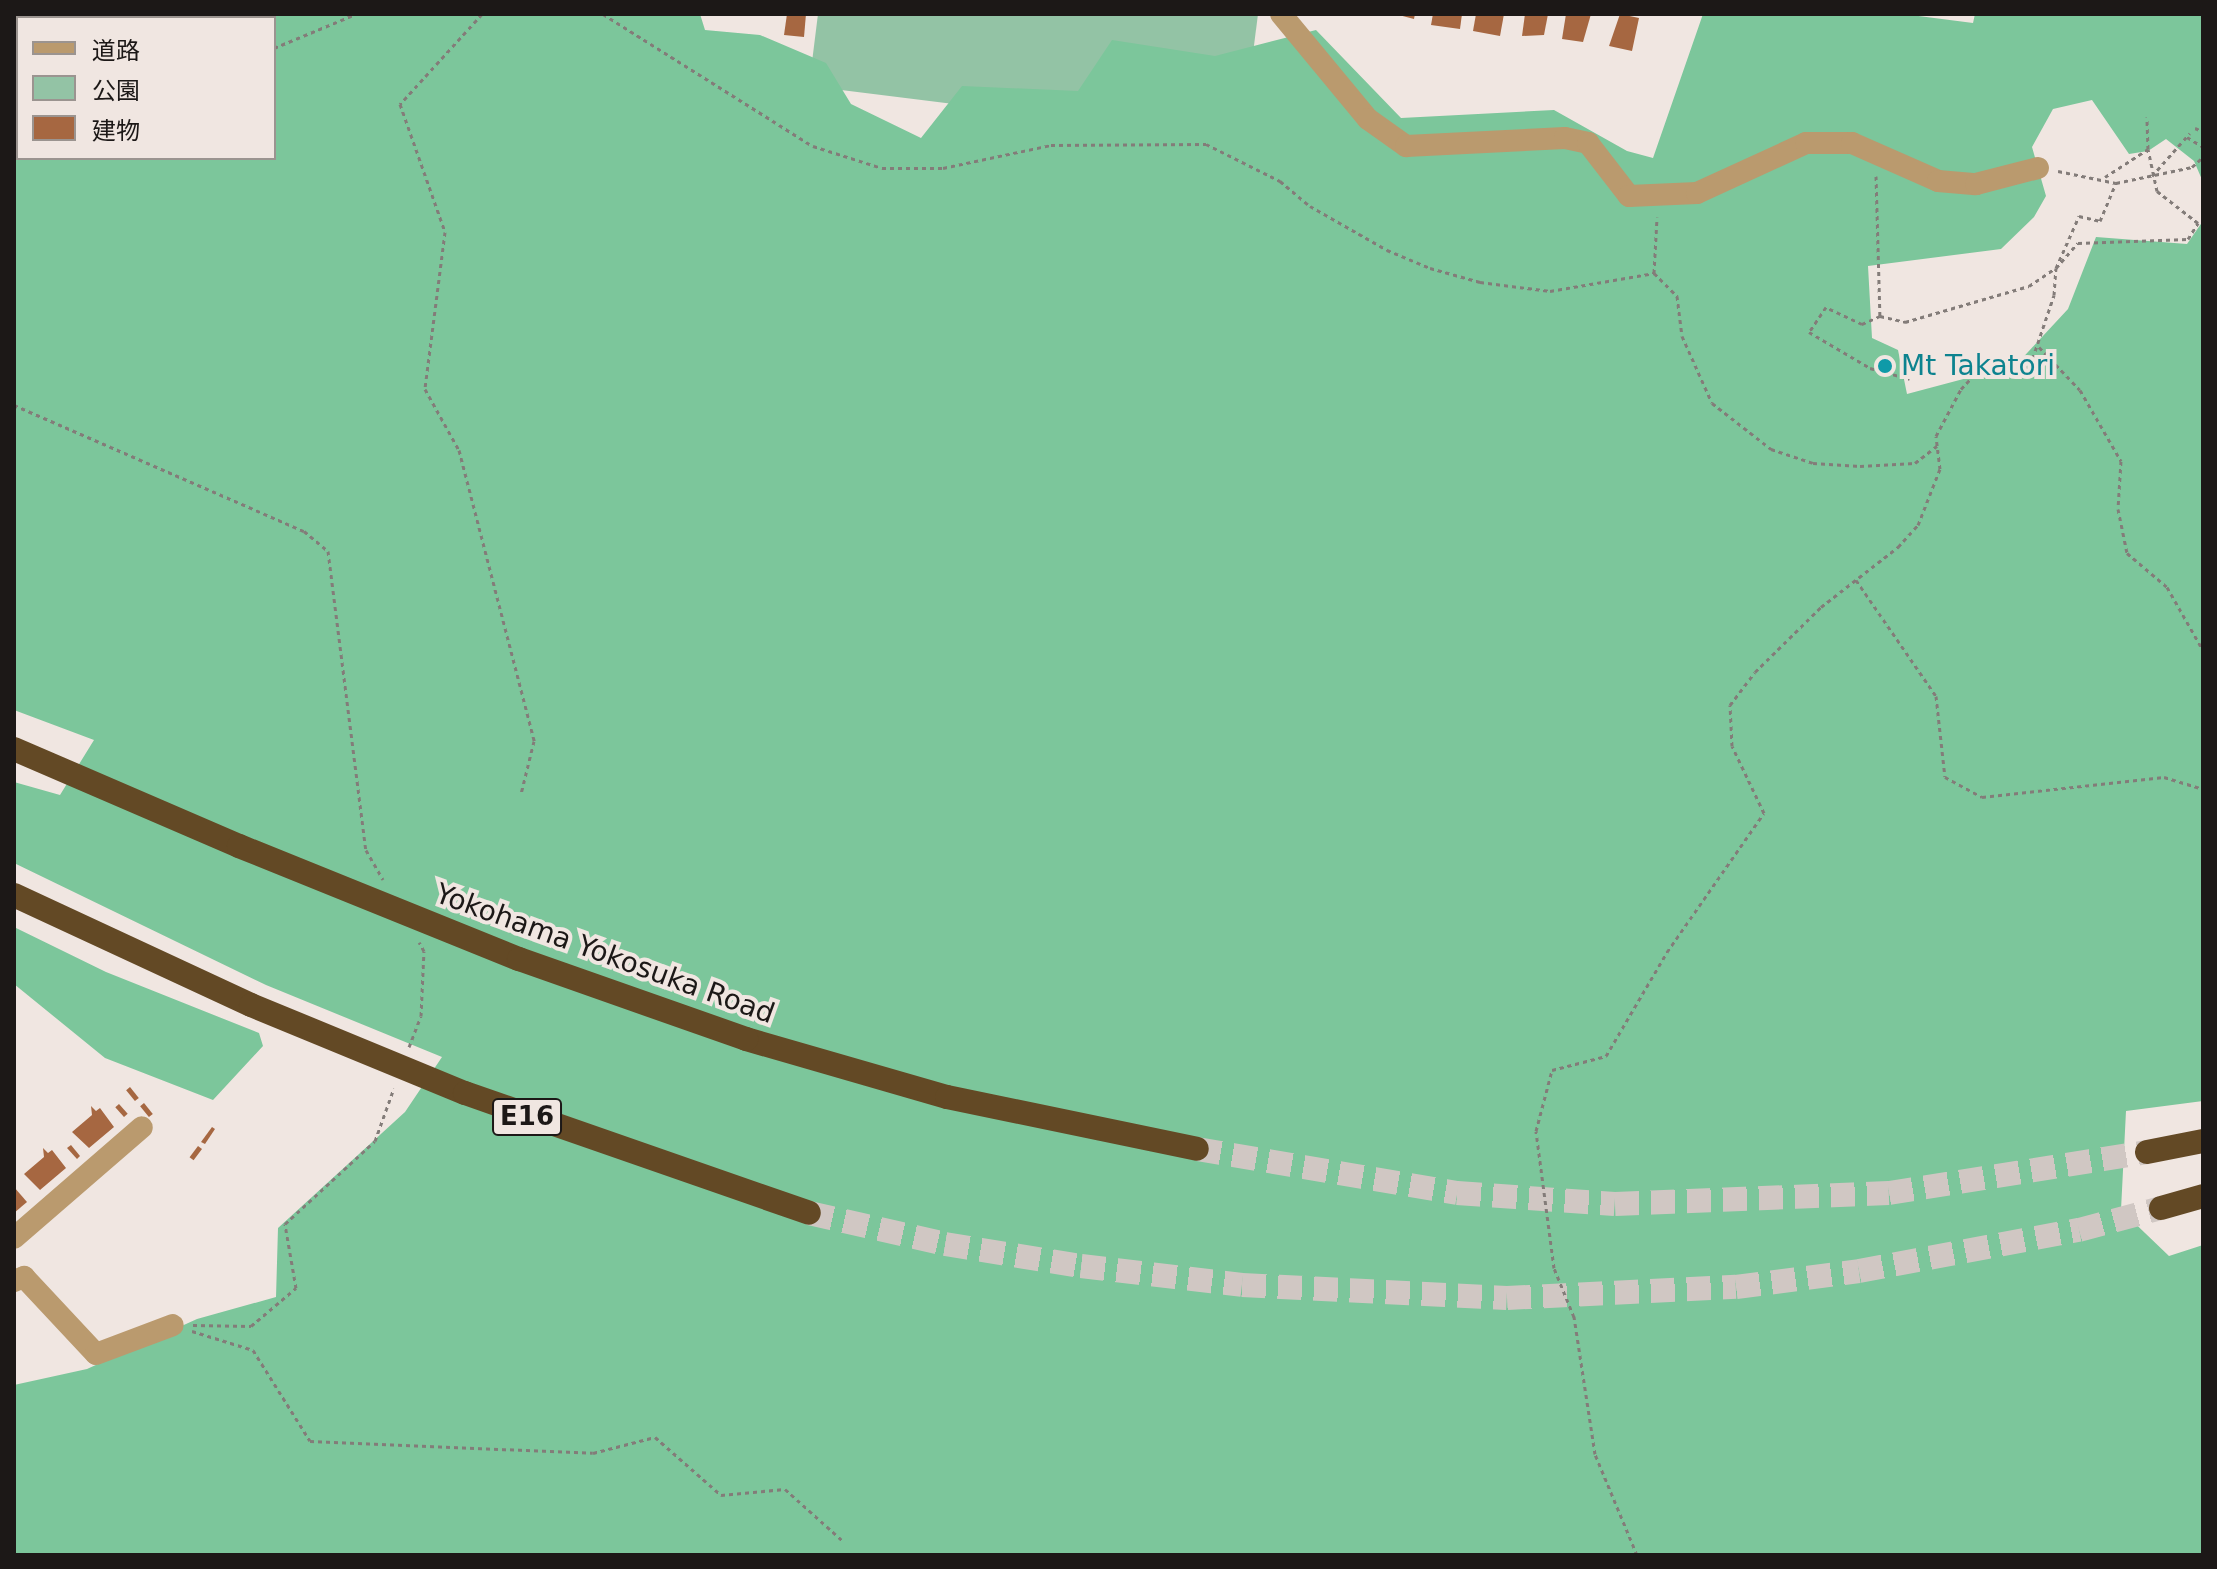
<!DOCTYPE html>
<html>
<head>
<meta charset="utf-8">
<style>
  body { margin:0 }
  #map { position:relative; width:2217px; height:1569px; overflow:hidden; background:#f0e6e1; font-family:"DejaVu Sans","Noto Sans JP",sans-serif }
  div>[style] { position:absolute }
  .green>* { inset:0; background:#93c3a5 }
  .forest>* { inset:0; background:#7cc69b }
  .building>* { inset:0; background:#a66741; transform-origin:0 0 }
  .highway-tunnel>* { height:24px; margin-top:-12px; transform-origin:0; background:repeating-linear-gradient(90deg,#d0c7c3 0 24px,transparent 0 36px) }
  .path>* { height:3px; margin-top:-1.5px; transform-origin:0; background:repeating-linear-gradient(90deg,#837c79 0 4px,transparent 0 8px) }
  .minor>* { height:22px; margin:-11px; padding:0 11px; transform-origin:11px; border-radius:11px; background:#ba9a6e }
  .highway>* { height:24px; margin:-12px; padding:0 12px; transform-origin:12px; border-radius:12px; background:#634925 }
  .highway-bridge>* { height:24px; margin:-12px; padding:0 12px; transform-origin:12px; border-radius:12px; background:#634925 }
  .dots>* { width:22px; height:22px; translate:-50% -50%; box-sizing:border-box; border:4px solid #f0e6e1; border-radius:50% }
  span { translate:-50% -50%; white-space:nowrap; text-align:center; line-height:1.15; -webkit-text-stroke:8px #f0e6e1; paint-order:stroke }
  .shield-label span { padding:2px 6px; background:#f0e6e1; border:2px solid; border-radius:6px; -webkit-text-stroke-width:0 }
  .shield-label { font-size:26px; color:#1c1817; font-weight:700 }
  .culture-label { font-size:28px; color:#0d838f }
  .left { translate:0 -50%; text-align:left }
  .street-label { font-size:28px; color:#1c1817 }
  .frame { position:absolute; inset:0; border:16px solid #1c1817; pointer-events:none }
  .legend { position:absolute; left:16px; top:16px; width:260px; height:144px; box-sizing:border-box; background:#f0e6e1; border:2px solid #9b9490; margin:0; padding:10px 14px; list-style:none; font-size:24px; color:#1c1817 }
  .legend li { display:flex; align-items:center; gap:16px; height:40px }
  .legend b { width:40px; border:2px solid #9b9490 }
</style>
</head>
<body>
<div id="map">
  <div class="green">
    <div style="clip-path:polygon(818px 14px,1258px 14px,1242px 140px,809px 86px)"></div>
  </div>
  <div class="forest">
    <div style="clip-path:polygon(evenodd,14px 14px,700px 14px,705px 30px,760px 35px,826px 63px,851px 104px,921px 138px,962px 86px,1078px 91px,1112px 40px,1215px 56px,1316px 30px,1401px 118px,1554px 110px,1627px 151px,1653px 158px,1703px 14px,1903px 14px,1973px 23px,1975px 14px,2203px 14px,2203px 182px,2194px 161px,2166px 139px,2148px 151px,2129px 154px,2092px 100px,2053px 109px,2032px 147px,2046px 196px,2034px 217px,2001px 249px,1868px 266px,1872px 338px,1898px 350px,1907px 394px,2016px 365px,2068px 309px,2096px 237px,2187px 244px,2203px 221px,2203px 1101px,2126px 1111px,2121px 1210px,2169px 1256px,2203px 1245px,2203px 1555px,14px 1555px,14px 1385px,87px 1369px,197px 1319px,276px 1297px,278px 1228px,405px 1112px,442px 1057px,266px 985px,14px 863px,14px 782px,60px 795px,94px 740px,14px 710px,14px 14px,18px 18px,274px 18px,274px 158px,18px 158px,18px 18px)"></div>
    <div style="clip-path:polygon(14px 927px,106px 972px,259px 1033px,263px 1046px,213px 1100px,105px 1058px,14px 984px)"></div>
  </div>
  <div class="building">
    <div style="clip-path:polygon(787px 14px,806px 14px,804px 37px,784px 35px)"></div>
    <div style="clip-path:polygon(1395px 14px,1415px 14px,1414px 19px)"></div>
    <div style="clip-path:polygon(1433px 14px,1462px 14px,1460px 29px,1431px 25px)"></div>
    <div style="clip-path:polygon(1476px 14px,1504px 14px,1500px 36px,1473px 31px)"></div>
    <div style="clip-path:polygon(1525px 14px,1548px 14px,1544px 35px,1522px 36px)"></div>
    <div style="clip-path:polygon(1566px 14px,1591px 14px,1583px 42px,1562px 39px)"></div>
    <div style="clip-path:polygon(1620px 14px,1639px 18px,1632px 51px,1609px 46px)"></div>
    <div style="left:130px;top:1087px;width:14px;height:5px;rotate:51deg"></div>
    <div style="left:144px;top:1103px;width:14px;height:5px;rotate:51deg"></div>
    <div style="left:119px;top:1104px;width:13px;height:5px;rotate:48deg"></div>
    <div style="clip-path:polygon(91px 1106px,96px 1111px,100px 1108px,114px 1127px,89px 1148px,72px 1132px,92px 1115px)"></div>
    <div style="clip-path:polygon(212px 1127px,215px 1129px,205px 1144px,201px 1142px)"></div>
    <div style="clip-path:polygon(71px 1145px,80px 1156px,77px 1159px,67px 1148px)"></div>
    <div style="left:198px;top:1146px;width:5px;height:14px;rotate:37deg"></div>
    <div style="clip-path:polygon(43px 1148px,48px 1153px,52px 1150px,66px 1168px,40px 1190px,24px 1174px,44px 1157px)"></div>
    <div style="clip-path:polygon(14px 1187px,27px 1202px,14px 1213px)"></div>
  </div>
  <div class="highway-tunnel">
    <div style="left:1197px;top:1149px;width:264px;rotate:9.6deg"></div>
    <div style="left:1457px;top:1193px;width:158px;rotate:4deg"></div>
    <div style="left:1615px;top:1204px;width:274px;rotate:-2.3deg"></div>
    <div style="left:1889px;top:1193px;width:261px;rotate:-9deg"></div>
    <div style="left:809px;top:1213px;width:139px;rotate:12.8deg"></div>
    <div style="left:945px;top:1244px;width:138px;rotate:9.2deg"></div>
    <div style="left:1081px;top:1266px;width:162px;rotate:6.7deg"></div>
    <div style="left:1242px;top:1285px;width:265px;rotate:2.8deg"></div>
    <div style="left:1507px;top:1298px;width:229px;rotate:-2.8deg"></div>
    <div style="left:1736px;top:1287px;width:124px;rotate:-7.4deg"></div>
    <div style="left:1859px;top:1271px;width:224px;rotate:-10.6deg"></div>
    <div style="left:2079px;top:1230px;width:85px;rotate:-15deg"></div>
  </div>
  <div class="path">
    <div style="left:482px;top:14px;width:122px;rotate:132.3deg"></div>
    <div style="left:400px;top:104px;width:136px;rotate:70.6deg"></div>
    <div style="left:445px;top:232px;width:158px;rotate:97.3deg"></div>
    <div style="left:425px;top:389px;width:70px;rotate:60.9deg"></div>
    <div style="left:459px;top:450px;width:301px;rotate:75.5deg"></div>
    <div style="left:534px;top:741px;width:55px;rotate:103.8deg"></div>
    <div style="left:603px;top:14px;width:248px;rotate:32.2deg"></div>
    <div style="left:813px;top:146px;width:72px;rotate:17.7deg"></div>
    <div style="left:882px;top:168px;width:61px"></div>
    <div style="left:943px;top:168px;width:110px;rotate:-12deg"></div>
    <div style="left:1051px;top:145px;width:155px;rotate:-0.4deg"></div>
    <div style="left:1206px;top:144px;width:83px;rotate:26.6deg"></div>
    <div style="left:1280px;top:181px;width:39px;rotate:40deg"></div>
    <div style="left:1310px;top:206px;width:89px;rotate:29.7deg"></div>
    <div style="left:1387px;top:250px;width:47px;rotate:22.7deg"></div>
    <div style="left:1430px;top:268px;width:52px;rotate:15.6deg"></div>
    <div style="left:1480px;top:282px;width:71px;rotate:7.3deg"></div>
    <div style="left:1550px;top:291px;width:106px;rotate:-9.8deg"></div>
    <div style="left:1654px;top:273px;width:33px;rotate:45deg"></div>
    <div style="left:1677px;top:296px;width:40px;rotate:82.9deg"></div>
    <div style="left:1682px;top:336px;width:73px;rotate:65.9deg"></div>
    <div style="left:1712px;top:403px;width:75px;rotate:37.9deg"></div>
    <div style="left:1771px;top:449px;width:44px;rotate:18.4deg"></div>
    <div style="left:1813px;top:463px;width:47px;rotate:3.7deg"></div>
    <div style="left:1860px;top:466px;width:55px;rotate:-3.1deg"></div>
    <div style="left:1915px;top:463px;width:28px;rotate:-38deg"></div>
    <div style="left:274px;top:48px;width:89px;rotate:-22.5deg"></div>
    <div style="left:14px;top:86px;width:4px;rotate:-14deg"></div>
    <div style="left:2195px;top:128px;width:8px;rotate:23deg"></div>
    <div style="left:2187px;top:137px;width:19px;rotate:32deg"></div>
    <div style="left:2058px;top:171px;width:59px;rotate:11.7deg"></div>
    <div style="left:2116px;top:183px;width:78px;rotate:-11.9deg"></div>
    <div style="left:2192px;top:167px;width:15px;rotate:-42deg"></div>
    <div style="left:1876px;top:176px;width:140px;rotate:88.4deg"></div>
    <div style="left:1880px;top:316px;width:20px;rotate:156deg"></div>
    <div style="left:1862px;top:324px;width:40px;rotate:-155deg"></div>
    <div style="left:1826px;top:307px;width:30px;rotate:124deg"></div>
    <div style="left:1809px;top:332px;width:71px;rotate:30.5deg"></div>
    <div style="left:1870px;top:368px;width:41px;rotate:15.4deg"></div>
    <div style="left:2152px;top:176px;width:57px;rotate:-48.5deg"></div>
    <div style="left:2105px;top:177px;width:51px;rotate:-33.1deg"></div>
    <div style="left:2148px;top:149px;width:32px;rotate:-92deg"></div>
    <div style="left:1654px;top:273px;width:56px;rotate:-86.9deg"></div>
    <div style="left:1880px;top:316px;width:26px;rotate:13deg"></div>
    <div style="left:1905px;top:322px;width:129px;rotate:-16.2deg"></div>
    <div style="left:2029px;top:286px;width:32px;rotate:-34deg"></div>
    <div style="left:2056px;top:268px;width:57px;rotate:-66.1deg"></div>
    <div style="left:2079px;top:216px;width:22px;rotate:13deg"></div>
    <div style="left:2100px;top:221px;width:41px;rotate:-67.2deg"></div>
    <div style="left:2039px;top:347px;width:59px;rotate:46.4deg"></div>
    <div style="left:2080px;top:390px;width:82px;rotate:60deg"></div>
    <div style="left:2121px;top:461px;width:48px;rotate:93.6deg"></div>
    <div style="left:2118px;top:509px;width:45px;rotate:78.4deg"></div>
    <div style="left:2127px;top:553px;width:52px;rotate:40.4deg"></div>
    <div style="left:2167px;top:587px;width:73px;rotate:60.3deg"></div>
    <div style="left:14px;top:405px;width:316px;rotate:23.5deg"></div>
    <div style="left:304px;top:531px;width:31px;rotate:40deg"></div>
    <div style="left:328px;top:551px;width:301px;rotate:82.8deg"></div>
    <div style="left:366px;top:850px;width:34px;rotate:60deg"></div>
    <div style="left:1856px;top:580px;width:141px;rotate:55.4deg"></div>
    <div style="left:1936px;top:696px;width:81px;rotate:83.7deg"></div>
    <div style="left:1945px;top:777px;width:42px;rotate:28.4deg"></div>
    <div style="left:1982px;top:797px;width:183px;rotate:-6.3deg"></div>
    <div style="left:2164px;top:777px;width:41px;rotate:17.1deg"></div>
    <div style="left:409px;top:1047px;width:33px;rotate:-69deg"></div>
    <div style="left:421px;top:1016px;width:65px;rotate:-87.4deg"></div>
    <div style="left:424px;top:951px;width:10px;rotate:-119deg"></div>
    <div style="left:193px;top:1325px;width:58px;rotate:1deg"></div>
    <div style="left:251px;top:1326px;width:59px;rotate:-40.2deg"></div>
    <div style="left:296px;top:1288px;width:65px;rotate:-99.8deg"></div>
    <div style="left:285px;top:1224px;width:122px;rotate:-42.7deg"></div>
    <div style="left:375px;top:1141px;width:56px;rotate:-70.3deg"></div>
    <div style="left:192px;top:1331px;width:64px;rotate:17.3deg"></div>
    <div style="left:253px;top:1350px;width:107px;rotate:57.9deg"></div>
    <div style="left:310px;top:1441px;width:283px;rotate:2.4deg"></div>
    <div style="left:593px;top:1453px;width:64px;rotate:-14.5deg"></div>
    <div style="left:655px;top:1437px;width:88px;rotate:41.3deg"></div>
    <div style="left:721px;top:1495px;width:64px;rotate:-5.4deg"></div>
    <div style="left:785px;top:1489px;width:78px;rotate:41.9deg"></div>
    <div style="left:1637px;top:1555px;width:109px;rotate:-112.6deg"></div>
    <div style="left:1595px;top:1454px;width:139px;rotate:-98.7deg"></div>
    <div style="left:1574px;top:1317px;width:53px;rotate:-112.2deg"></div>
    <div style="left:1554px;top:1268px;width:138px;rotate:-97.5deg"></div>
    <div style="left:1536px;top:1131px;width:63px;rotate:-75.3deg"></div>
    <div style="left:1552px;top:1070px;width:56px;rotate:-14.5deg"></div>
    <div style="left:1606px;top:1056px;width:121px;rotate:-59.6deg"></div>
    <div style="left:1667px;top:952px;width:169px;rotate:-55.1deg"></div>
    <div style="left:1764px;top:813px;width:74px;rotate:-115.5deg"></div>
    <div style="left:1732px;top:746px;width:41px;rotate:-92.8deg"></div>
    <div style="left:1730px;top:705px;width:41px;rotate:-52.9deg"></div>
    <div style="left:1755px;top:672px;width:93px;rotate:-44.6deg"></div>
    <div style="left:1821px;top:607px;width:98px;rotate:-37.9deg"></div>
    <div style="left:1898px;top:547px;width:30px;rotate:-48deg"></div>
    <div style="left:1918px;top:525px;width:60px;rotate:-68.6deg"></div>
    <div style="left:1940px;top:469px;width:33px;rotate:-97deg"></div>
    <div style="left:1936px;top:436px;width:53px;rotate:-62deg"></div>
    <div style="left:1961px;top:389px;width:44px;rotate:-46.8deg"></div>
    <div style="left:1991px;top:357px;width:29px;rotate:29deg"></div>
    <div style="left:2016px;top:371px;width:15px;rotate:-20deg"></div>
    <div style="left:2030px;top:366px;width:75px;rotate:-71.3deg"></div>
    <div style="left:2054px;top:295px;width:27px;rotate:-86deg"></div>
    <div style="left:2056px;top:268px;width:33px;rotate:-49deg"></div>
    <div style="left:2078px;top:243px;width:110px;rotate:-2.1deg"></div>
    <div style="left:2188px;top:239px;width:19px;rotate:-58deg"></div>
    <div style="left:2198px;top:223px;width:52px;rotate:-142deg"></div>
    <div style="left:2157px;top:191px;width:43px;rotate:-102.1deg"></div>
  </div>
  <div class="minor">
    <div style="left:1281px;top:14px;width:136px;rotate:50.4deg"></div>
    <div style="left:1368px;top:119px;width:47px;rotate:35.4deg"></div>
    <div style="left:1406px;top:146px;width:159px;rotate:-2.9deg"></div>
    <div style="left:1565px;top:138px;width:24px;rotate:12deg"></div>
    <div style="left:1588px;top:143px;width:67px;rotate:52.3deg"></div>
    <div style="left:1629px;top:196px;width:68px;rotate:-2.5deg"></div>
    <div style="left:1697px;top:193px;width:120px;rotate:-24.6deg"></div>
    <div style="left:1806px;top:143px;width:46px"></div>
    <div style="left:1852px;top:143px;width:94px;rotate:23.8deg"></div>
    <div style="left:1938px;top:181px;width:38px;rotate:5deg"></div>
    <div style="left:1976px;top:184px;width:64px;rotate:-14.5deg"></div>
    <div style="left:14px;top:1238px;width:169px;rotate:-40.9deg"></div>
    <div style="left:14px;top:1281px;width:11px;rotate:-22deg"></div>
    <div style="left:24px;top:1277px;width:105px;rotate:46.9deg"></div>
    <div style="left:96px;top:1354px;width:82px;rotate:-20.6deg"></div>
  </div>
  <div class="highway">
    <div style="left:14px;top:749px;width:245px;rotate:23.3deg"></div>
    <div style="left:14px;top:895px;width:261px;rotate:24.9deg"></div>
    <div style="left:746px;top:1039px;width:209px;rotate:16.1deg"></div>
    <div style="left:947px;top:1097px;width:255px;rotate:11.7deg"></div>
    <div style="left:2147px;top:1152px;width:57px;rotate:-11.1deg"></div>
    <div style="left:2161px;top:1208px;width:44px;rotate:-15.9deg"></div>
  </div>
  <div class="highway-bridge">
    <div style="left:239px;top:846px;width:302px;rotate:22deg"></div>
    <div style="left:519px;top:959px;width:241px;rotate:19.4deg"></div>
    <div style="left:251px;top:1005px;width:231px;rotate:22.4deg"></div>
    <div style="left:465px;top:1093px;width:364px;rotate:19.2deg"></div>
  </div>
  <div class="dots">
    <div style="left:1885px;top:366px;background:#0f9aa8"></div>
  </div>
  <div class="shield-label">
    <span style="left:527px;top:1117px">E16</span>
  </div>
  <div class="culture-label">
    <span class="left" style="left:1901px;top:366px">Mt Takatori</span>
  </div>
  <div class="street-label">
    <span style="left:605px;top:954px;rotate:20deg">Yokohama Yokosuka Road</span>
  </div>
  <div class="frame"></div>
  <ul class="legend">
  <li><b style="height:10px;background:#ba9a6e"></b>道路</li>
  <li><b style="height:22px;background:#93c3a5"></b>公園</li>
  <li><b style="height:22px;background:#a66741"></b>建物</li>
  </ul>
</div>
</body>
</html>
